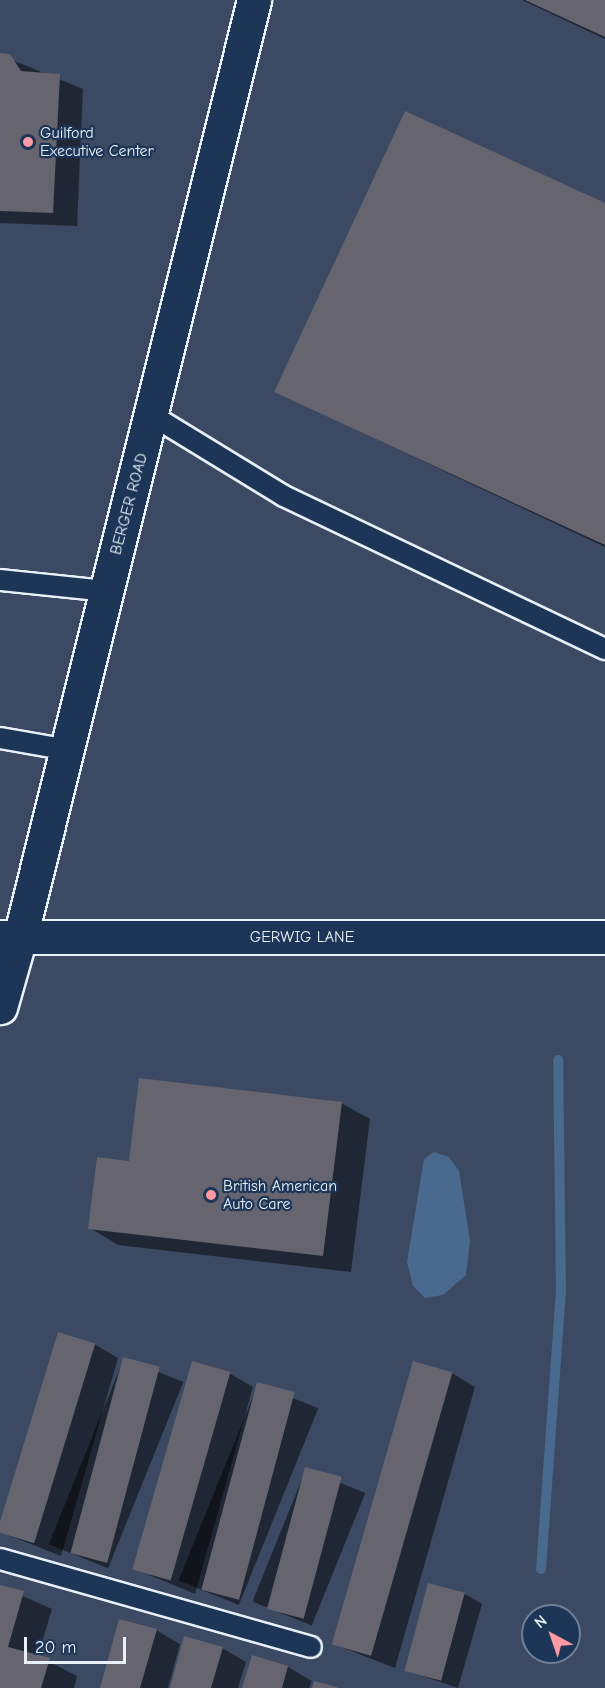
<!DOCTYPE html>
<html>
<head>
<meta charset="utf-8">
<style>
  body { margin:0 }
  #map { position:relative; width:605px; height:1688px; overflow:hidden; background:#2b3e5c; font-family:"Comic Neue",sans-serif }
  div>[style] { position:absolute }
  .built>* { inset:0; background:#3c4962 }
  .water>* { inset:0; background:#49698f }
  .shadow>* { inset:0; background:#0007; transform-origin:0 0 }
  .stream>* { height:10px; margin:-5px; padding:0 5px; transform-origin:5px; border-radius:5px; background:#49698f }
  .building>* { inset:0; background:#65646f; transform-origin:0 0 }
  .roads { filter:drop-shadow(2px 0 #e8f1f8) drop-shadow(-2px 0 #e8f1f8) drop-shadow(0 2px #e8f1f8) drop-shadow(0 -2px #e8f1f8) }
  .lane>* { height:20px; margin:-10px; padding:0 10px; transform-origin:10px; border-radius:10px; background:#1d3557 }
  .street>* { height:33px; margin:-16.5px; padding:0 16.5px; transform-origin:16.5px; border-radius:16.5px; background:#1d3557 }
  .secondary>* { height:33px; margin:-16.5px; padding:0 16.5px; transform-origin:16.5px; border-radius:16.5px; background:#1d3557 }
  .dots>* { width:16px; height:16px; translate:-50% -50%; box-sizing:border-box; border:3px solid #1d3557; border-radius:50% }
  span { translate:-50% -50%; white-space:nowrap; text-align:center; line-height:1.15; -webkit-text-stroke:4.5px #1d3557; paint-order:stroke }
  .poi-label { font-size:16px; color:#e8f1f8 }
  .left { translate:0 -50%; text-align:left }
  .street-label { font-size:16px; color:#e8f1f8 }
  .north { position:absolute; left:521px; top:1604px; width:60px; height:60px; box-sizing:border-box; background:#1d3557; border:2px solid #6e8097; border-radius:50%; rotate:320deg; font-size:16px; font-weight:700; line-height:24px; text-align:center; color:#e8f1f8 }
  .north::after { content:''; display:block; margin:auto; width:21px; height:27px; background:#ff9aa2; clip-path:polygon(50% 0,100% 100%,50% 72%,0 100%) }
  .scale { position:absolute; left:24px; top:1637px; width:102px; height:27px; box-sizing:border-box; border:3px solid #e8f1f8; border-top:0; padding-left:8px; font-size:18px; line-height:21px; white-space:nowrap; color:#e8f1f8; -webkit-text-stroke:4px #1d3557; paint-order:stroke }
</style>
</head>
<body>
<div id="map">
  <div class="built">
    <div style="clip-path:polygon(evenodd,0 0,605px 0,605px 1688px,0 1688px,0 0,533px 1616px,569px 1616px,569px 1652px,533px 1652px,533px 1616px)"></div>
  </div>
  <div class="water">
    <div style="clip-path:polygon(434px 1152px,449px 1157px,459px 1171px,470px 1241px,466px 1275px,443px 1295px,425px 1298px,413px 1286px,407px 1262px,424px 1159px)"></div>
  </div>
  <div class="shadow">
    <div style="clip-path:polygon(522px 0,605px 0,605px 39px)"></div>
    <div style="clip-path:polygon(0 55px,83px 89px,77px 226px,0 223px)"></div>
    <div style="clip-path:polygon(605px 205px,605px 547px,276px 392px)"></div>
    <div style="clip-path:polygon(341px 1103px,370px 1119px,351px 1272px,118px 1245px,90px 1228px,130px 1162px)"></div>
    <div style="clip-path:polygon(94px 1344px,118px 1358px,61px 1556px,3px 1533px)"></div>
    <div style="left:124px;top:1358px;width:64px;height:201px;rotate:22deg"></div>
    <div style="clip-path:polygon(229px 1373px,253px 1387px,195px 1594px,135px 1569px)"></div>
    <div style="clip-path:polygon(452px 1373px,475px 1387px,395px 1668px,333px 1644px)"></div>
    <div style="left:258px;top:1384px;width:65px;height:212px;rotate:22deg"></div>
    <div style="left:306px;top:1469px;width:64px;height:143px;rotate:22deg"></div>
    <div style="clip-path:polygon(0 1586px,52px 1609px,38px 1656px,77px 1676px,74px 1688px,0 1688px)"></div>
    <div style="clip-path:polygon(465px 1594px,482px 1604px,458px 1688px,405px 1670px)"></div>
    <div style="clip-path:polygon(156px 1630px,180px 1644px,168px 1688px,101px 1688px)"></div>
    <div style="clip-path:polygon(222px 1648px,246px 1662px,238px 1688px,171px 1688px)"></div>
    <div style="clip-path:polygon(253px 1657px,288px 1667px,312px 1681px,309px 1688px,244px 1688px)"></div>
  </div>
  <div class="stream">
    <div style="left:541px;top:1569px;width:277px;rotate:-85.9deg"></div>
    <div style="left:561px;top:1293px;width:233px;rotate:-90.7deg"></div>
  </div>
  <div class="building">
    <div style="clip-path:polygon(525px 0,605px 0,605px 37px)"></div>
    <div style="clip-path:polygon(0 53px,10px 54px,21px 71px,60px 74px,53px 213px,0 211px)"></div>
    <div style="clip-path:polygon(405px 111px,605px 203px,605px 545px,274px 392px)"></div>
    <div style="clip-path:polygon(139px 1078px,342px 1102px,323px 1256px,88px 1229px,97px 1157px,129px 1161px)"></div>
    <div style="left:58px;top:1332px;width:39px;height:209px;rotate:17deg"></div>
    <div style="left:123px;top:1357px;width:38px;height:203px;rotate:15deg"></div>
    <div style="left:192px;top:1361px;width:40px;height:217px;rotate:16deg"></div>
    <div style="left:413px;top:1361px;width:41px;height:295px;rotate:16deg"></div>
    <div style="left:257px;top:1382px;width:39px;height:215px;rotate:15deg"></div>
    <div style="left:305px;top:1467px;width:38px;height:147px;rotate:15deg"></div>
    <div style="left:428px;top:1583px;width:38px;height:91px;rotate:15deg"></div>
    <div style="clip-path:polygon(0 1585px,24px 1591px,8px 1647px,50px 1658px,41px 1688px,0 1688px)"></div>
    <div style="clip-path:polygon(119px 1619px,157px 1629px,140px 1688px,100px 1688px)"></div>
    <div style="clip-path:polygon(184px 1636px,223px 1647px,211px 1688px,170px 1688px)"></div>
    <div style="clip-path:polygon(252px 1655px,288px 1666px,282px 1688px,242px 1688px)"></div>
    <div style="clip-path:polygon(314px 1681px,337px 1687px,337px 1688px,312px 1688px)"></div>
  </div>
  <div class="roads">
    <div class="lane">
      <div style="left:153px;top:416px;width:153px;rotate:31.4deg"></div>
      <div style="left:284px;top:496px;width:356px;rotate:25.5deg"></div>
      <div style="left:0;top:580px;width:108px;rotate:5.9deg"></div>
      <div style="left:0;top:738px;width:69px;rotate:10deg"></div>
      <div style="left:0;top:1559px;width:323px;rotate:15.8deg"></div>
    </div>
    <div class="street">
      <div style="left:0;top:937px;width:20px"></div>
      <div style="left:20px;top:937px;width:73px;rotate:105.9deg"></div>
    </div>
    <div class="secondary">
      <div style="left:254px;top:0;width:966px;rotate:104.02deg"></div>
      <div style="left:20px;top:937px;width:585px"></div>
    </div>
  </div>
  <div class="dots">
    <div style="left:28px;top:142px;background:#ff9aa2"></div>
    <div style="left:211px;top:1195px;background:#ff9aa2"></div>
  </div>
  <div class="poi-label">
    <span class="left" style="left:40px;top:142px">Guilford<br>Executive Center</span>
    <span class="left" style="left:223px;top:1195px">British American<br>Auto Care</span>
  </div>
  <div class="street-label">
    <span style="left:129px;top:504px;rotate:-75deg">BERGER ROAD</span>
    <span style="left:302px;top:937px">GERWIG LANE</span>
  </div>
  <div class="north">N</div>
  <div class="scale">20 m</div>
</div>
</body>
</html>
